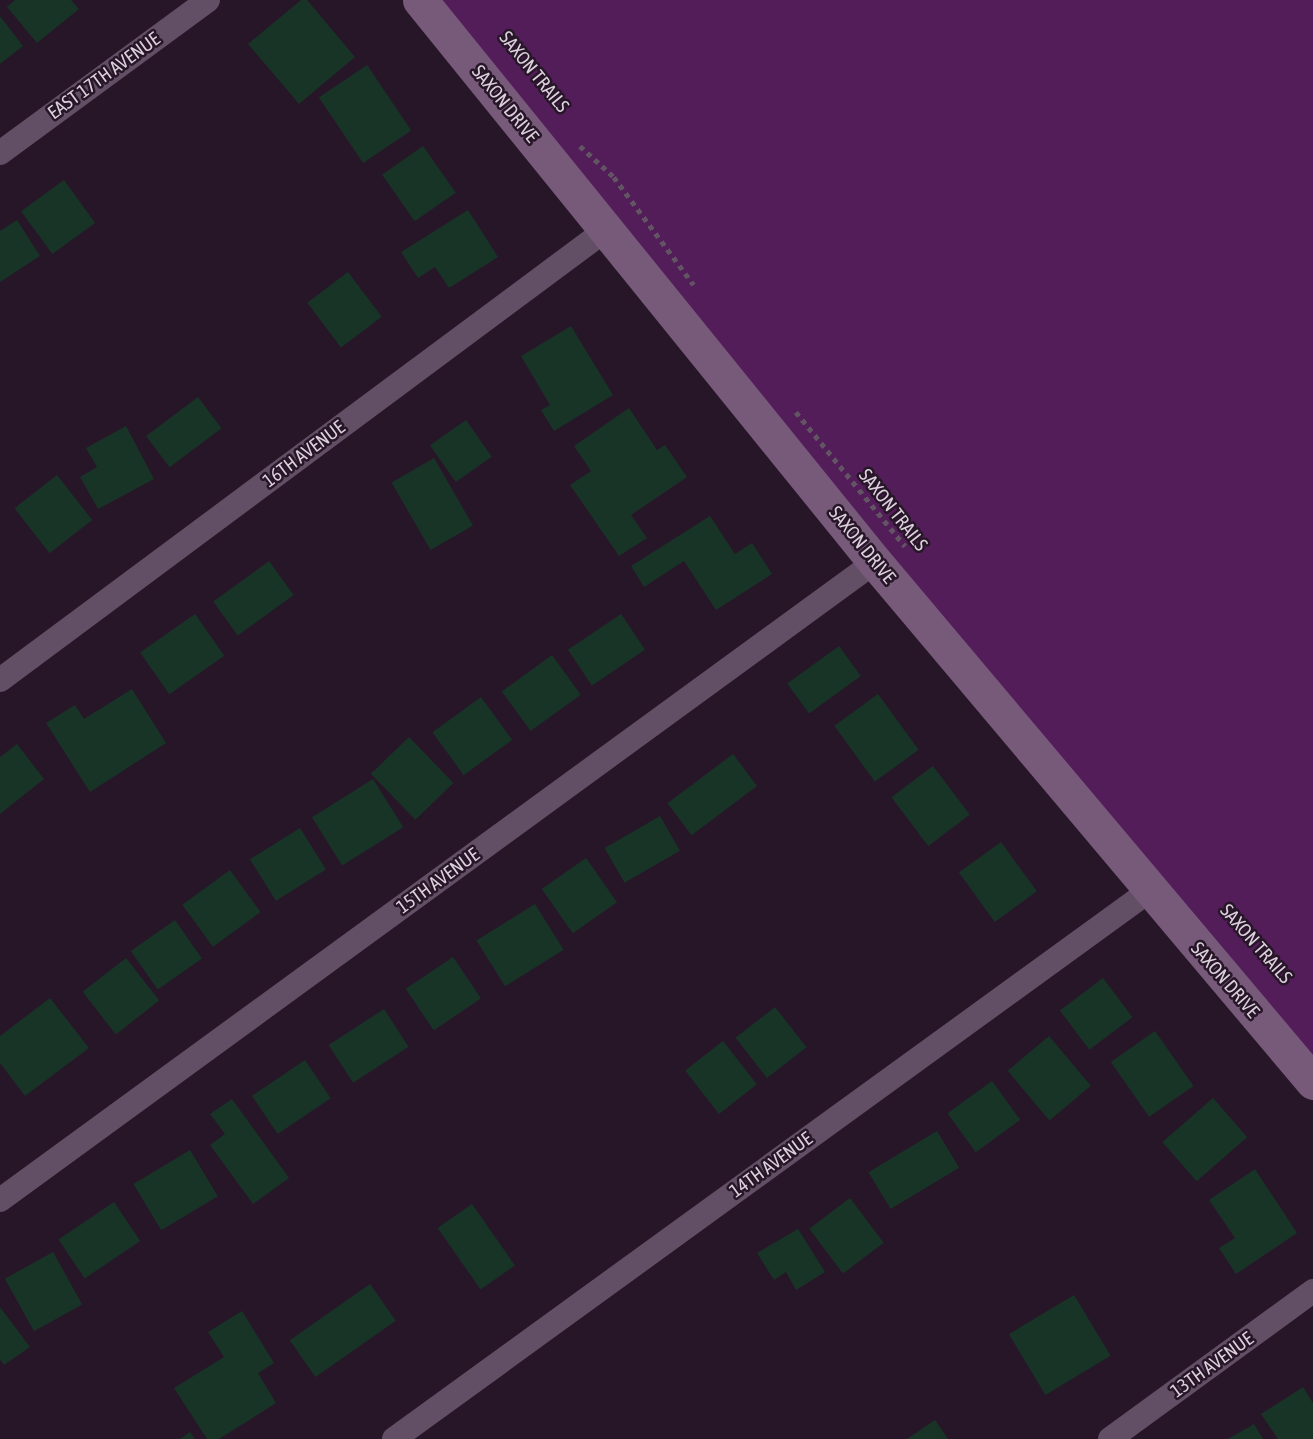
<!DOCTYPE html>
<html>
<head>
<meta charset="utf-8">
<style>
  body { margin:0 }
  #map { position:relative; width:1313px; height:1439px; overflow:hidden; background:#271628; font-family:"Asap Condensed",sans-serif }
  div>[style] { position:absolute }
  .green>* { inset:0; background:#531d59 }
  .building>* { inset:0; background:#183426; transform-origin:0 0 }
  .path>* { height:4.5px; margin-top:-2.25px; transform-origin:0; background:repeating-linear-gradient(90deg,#635464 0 5px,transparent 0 10px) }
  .street>* { height:24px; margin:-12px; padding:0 12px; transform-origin:12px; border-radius:12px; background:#634f65 }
  .secondary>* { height:35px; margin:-17.5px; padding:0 17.5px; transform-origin:17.5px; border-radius:17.5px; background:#77597a }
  span { translate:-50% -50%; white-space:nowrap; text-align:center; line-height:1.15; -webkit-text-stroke:5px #271628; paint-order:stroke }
  .street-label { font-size:19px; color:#dcd0dd }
</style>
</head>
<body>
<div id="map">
  <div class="green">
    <div style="clip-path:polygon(420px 0,1313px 0,1313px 1082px)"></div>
  </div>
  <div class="building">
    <div style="clip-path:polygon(15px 0,71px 0,79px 9px,37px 43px,7px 7px)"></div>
    <div style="clip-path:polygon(301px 0,307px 0,355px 57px,299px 104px,248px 44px)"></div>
    <div style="clip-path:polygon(0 16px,23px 46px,0 64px)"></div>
    <div style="left:367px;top:65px;width:79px;height:58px;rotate:56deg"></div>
    <div style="left:423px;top:146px;width:57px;height:50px;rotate:55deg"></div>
    <div style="left:64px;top:180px;width:53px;height:53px;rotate:54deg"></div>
    <div style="clip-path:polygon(468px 210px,498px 257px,449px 288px,435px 267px,418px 278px,401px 252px)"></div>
    <div style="clip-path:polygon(17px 220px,40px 256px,0 282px,0 231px)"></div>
    <div style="left:348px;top:272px;width:56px;height:51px;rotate:53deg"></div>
    <div style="clip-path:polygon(571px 326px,613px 395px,554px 431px,541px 410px,550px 405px,521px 356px)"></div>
    <div style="left:198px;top:397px;width:39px;height:65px;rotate:53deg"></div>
    <div style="clip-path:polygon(629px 408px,657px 450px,665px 445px,687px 477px,631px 515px,647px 538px,619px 556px,570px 485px,591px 471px,574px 446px)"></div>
    <div style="left:466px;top:420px;width:45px;height:44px;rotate:55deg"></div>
    <div style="clip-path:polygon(126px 426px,154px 479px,98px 509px,80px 477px,97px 467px,86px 448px)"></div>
    <div style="left:434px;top:458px;width:78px;height:49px;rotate:60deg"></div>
    <div style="left:57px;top:475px;width:57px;height:54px;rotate:52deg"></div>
    <div style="clip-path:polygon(710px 516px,735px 554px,752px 543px,772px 574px,716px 610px,684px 561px,644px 587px,631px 566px)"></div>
    <div style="left:269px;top:561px;width:42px;height:69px;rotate:54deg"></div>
    <div style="left:195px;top:614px;width:51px;height:67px;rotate:55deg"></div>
    <div style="left:621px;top:614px;width:43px;height:64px;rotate:56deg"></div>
    <div style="left:839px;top:646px;width:37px;height:64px;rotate:54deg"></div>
    <div style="left:552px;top:655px;width:49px;height:62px;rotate:54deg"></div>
    <div style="clip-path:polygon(132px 689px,166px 743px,90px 792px,46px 723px,75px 705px,84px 719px)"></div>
    <div style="left:878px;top:694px;width:69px;height:54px;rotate:54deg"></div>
    <div style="left:481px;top:697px;width:53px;height:60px;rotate:54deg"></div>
    <div style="left:409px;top:737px;width:64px;height:53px;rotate:46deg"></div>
    <div style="clip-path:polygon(17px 744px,44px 779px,0 814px,0 757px)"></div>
    <div style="left:733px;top:754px;width:40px;height:82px;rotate:53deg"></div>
    <div style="left:933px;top:766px;width:61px;height:52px;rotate:53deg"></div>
    <div style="left:373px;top:779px;width:57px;height:72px;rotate:58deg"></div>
    <div style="left:660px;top:816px;width:40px;height:64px;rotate:60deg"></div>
    <div style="left:300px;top:828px;width:49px;height:59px;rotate:58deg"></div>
    <div style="left:1001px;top:842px;width:61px;height:52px;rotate:54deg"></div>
    <div style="left:586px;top:858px;width:54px;height:54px;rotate:55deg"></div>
    <div style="left:230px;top:870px;width:52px;height:59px;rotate:54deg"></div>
    <div style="left:535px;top:904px;width:54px;height:69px;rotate:58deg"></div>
    <div style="left:175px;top:920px;width:47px;height:54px;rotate:55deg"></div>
    <div style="left:453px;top:957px;width:50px;height:57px;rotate:56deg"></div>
    <div style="left:126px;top:958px;width:54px;height:55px;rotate:52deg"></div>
    <div style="left:1103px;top:978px;width:49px;height:54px;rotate:53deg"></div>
    <div style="clip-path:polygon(50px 998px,89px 1048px,25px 1096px,0 1063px,0 1036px)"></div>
    <div style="left:775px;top:1007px;width:51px;height:50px;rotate:52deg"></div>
    <div style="left:384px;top:1009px;width:45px;height:66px;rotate:57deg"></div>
    <div style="left:1155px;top:1031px;width:67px;height:54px;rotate:55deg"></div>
    <div style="left:1049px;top:1036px;width:65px;height:54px;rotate:50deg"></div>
    <div style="left:723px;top:1041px;width:55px;height:48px;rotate:52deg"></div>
    <div style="left:305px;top:1060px;width:46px;height:64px;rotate:56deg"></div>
    <div style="left:992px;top:1081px;width:48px;height:55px;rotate:54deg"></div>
    <div style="left:1213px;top:1098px;width:52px;height:67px;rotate:49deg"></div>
    <div style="clip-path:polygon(232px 1099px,289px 1178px,253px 1204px,210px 1145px,225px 1134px,210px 1114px)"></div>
    <div style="left:937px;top:1131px;width:43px;height:80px;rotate:59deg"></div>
    <div style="left:190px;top:1150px;width:54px;height:66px;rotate:59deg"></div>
    <div style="clip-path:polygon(1255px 1169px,1297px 1233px,1236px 1274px,1219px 1248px,1235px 1238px,1209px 1200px)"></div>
    <div style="left:850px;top:1198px;width:56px;height:51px;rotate:53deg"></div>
    <div style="left:114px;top:1202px;width:47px;height:67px;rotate:56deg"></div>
    <div style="left:472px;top:1204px;width:75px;height:42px;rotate:55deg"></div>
    <div style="clip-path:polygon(798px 1229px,825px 1272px,796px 1290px,786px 1272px,774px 1280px,757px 1253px)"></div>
    <div style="left:53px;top:1252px;width:60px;height:55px;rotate:61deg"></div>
    <div style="left:370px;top:1284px;width:45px;height:98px;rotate:55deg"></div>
    <div style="left:1074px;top:1295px;width:71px;height:76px;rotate:59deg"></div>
    <div style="clip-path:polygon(0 1307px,30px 1347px,4px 1365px,0 1360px)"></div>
    <div style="clip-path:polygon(242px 1311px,274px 1363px,258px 1373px,276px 1403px,219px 1439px,207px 1439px,174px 1388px,224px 1357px,208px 1332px)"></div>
    <div style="clip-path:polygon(1303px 1387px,1313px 1403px,1313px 1439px,1278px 1439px,1261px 1414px)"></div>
    <div style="clip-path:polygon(935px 1420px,948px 1439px,907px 1439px)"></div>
    <div style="clip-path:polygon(1254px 1424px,1263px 1439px,1228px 1439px)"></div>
    <div style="clip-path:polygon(190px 1432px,195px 1439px,180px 1439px)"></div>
  </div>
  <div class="path">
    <div style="left:580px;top:146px;width:46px;rotate:42.4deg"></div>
    <div style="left:614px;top:177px;width:134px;rotate:53.5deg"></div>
    <div style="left:796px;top:412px;width:173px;rotate:50.9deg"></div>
  </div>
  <div class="street">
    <div style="left:0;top:153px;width:258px;rotate:-36.3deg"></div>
    <div style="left:0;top:680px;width:756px;rotate:-36.61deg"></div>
    <div style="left:0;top:1200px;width:1083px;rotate:-36.1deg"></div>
    <div style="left:394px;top:1439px;width:933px;rotate:-35.97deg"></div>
    <div style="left:1110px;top:1439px;width:251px;rotate:-36.1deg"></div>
  </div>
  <div class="secondary">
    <div style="left:420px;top:0;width:723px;rotate:51.01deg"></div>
    <div style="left:875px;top:562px;width:680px;rotate:49.89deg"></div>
  </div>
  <div class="street-label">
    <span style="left:534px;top:72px;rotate:51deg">SAXON TRAILS</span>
    <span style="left:104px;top:76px;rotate:-36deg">EAST 17TH AVENUE</span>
    <span style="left:505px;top:104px;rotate:51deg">SAXON DRIVE</span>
    <span style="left:304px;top:454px;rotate:-37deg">16TH AVENUE</span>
    <span style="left:893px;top:510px;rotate:52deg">SAXON TRAILS</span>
    <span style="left:862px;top:545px;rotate:51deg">SAXON DRIVE</span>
    <span style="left:438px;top:881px;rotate:-36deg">15TH AVENUE</span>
    <span style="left:1256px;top:944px;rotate:49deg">SAXON TRAILS</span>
    <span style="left:1225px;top:980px;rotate:49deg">SAXON DRIVE</span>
    <span style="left:771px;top:1165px;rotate:-36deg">14TH AVENUE</span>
    <span style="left:1212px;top:1365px;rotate:-36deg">13TH AVENUE</span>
  </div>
</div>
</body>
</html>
